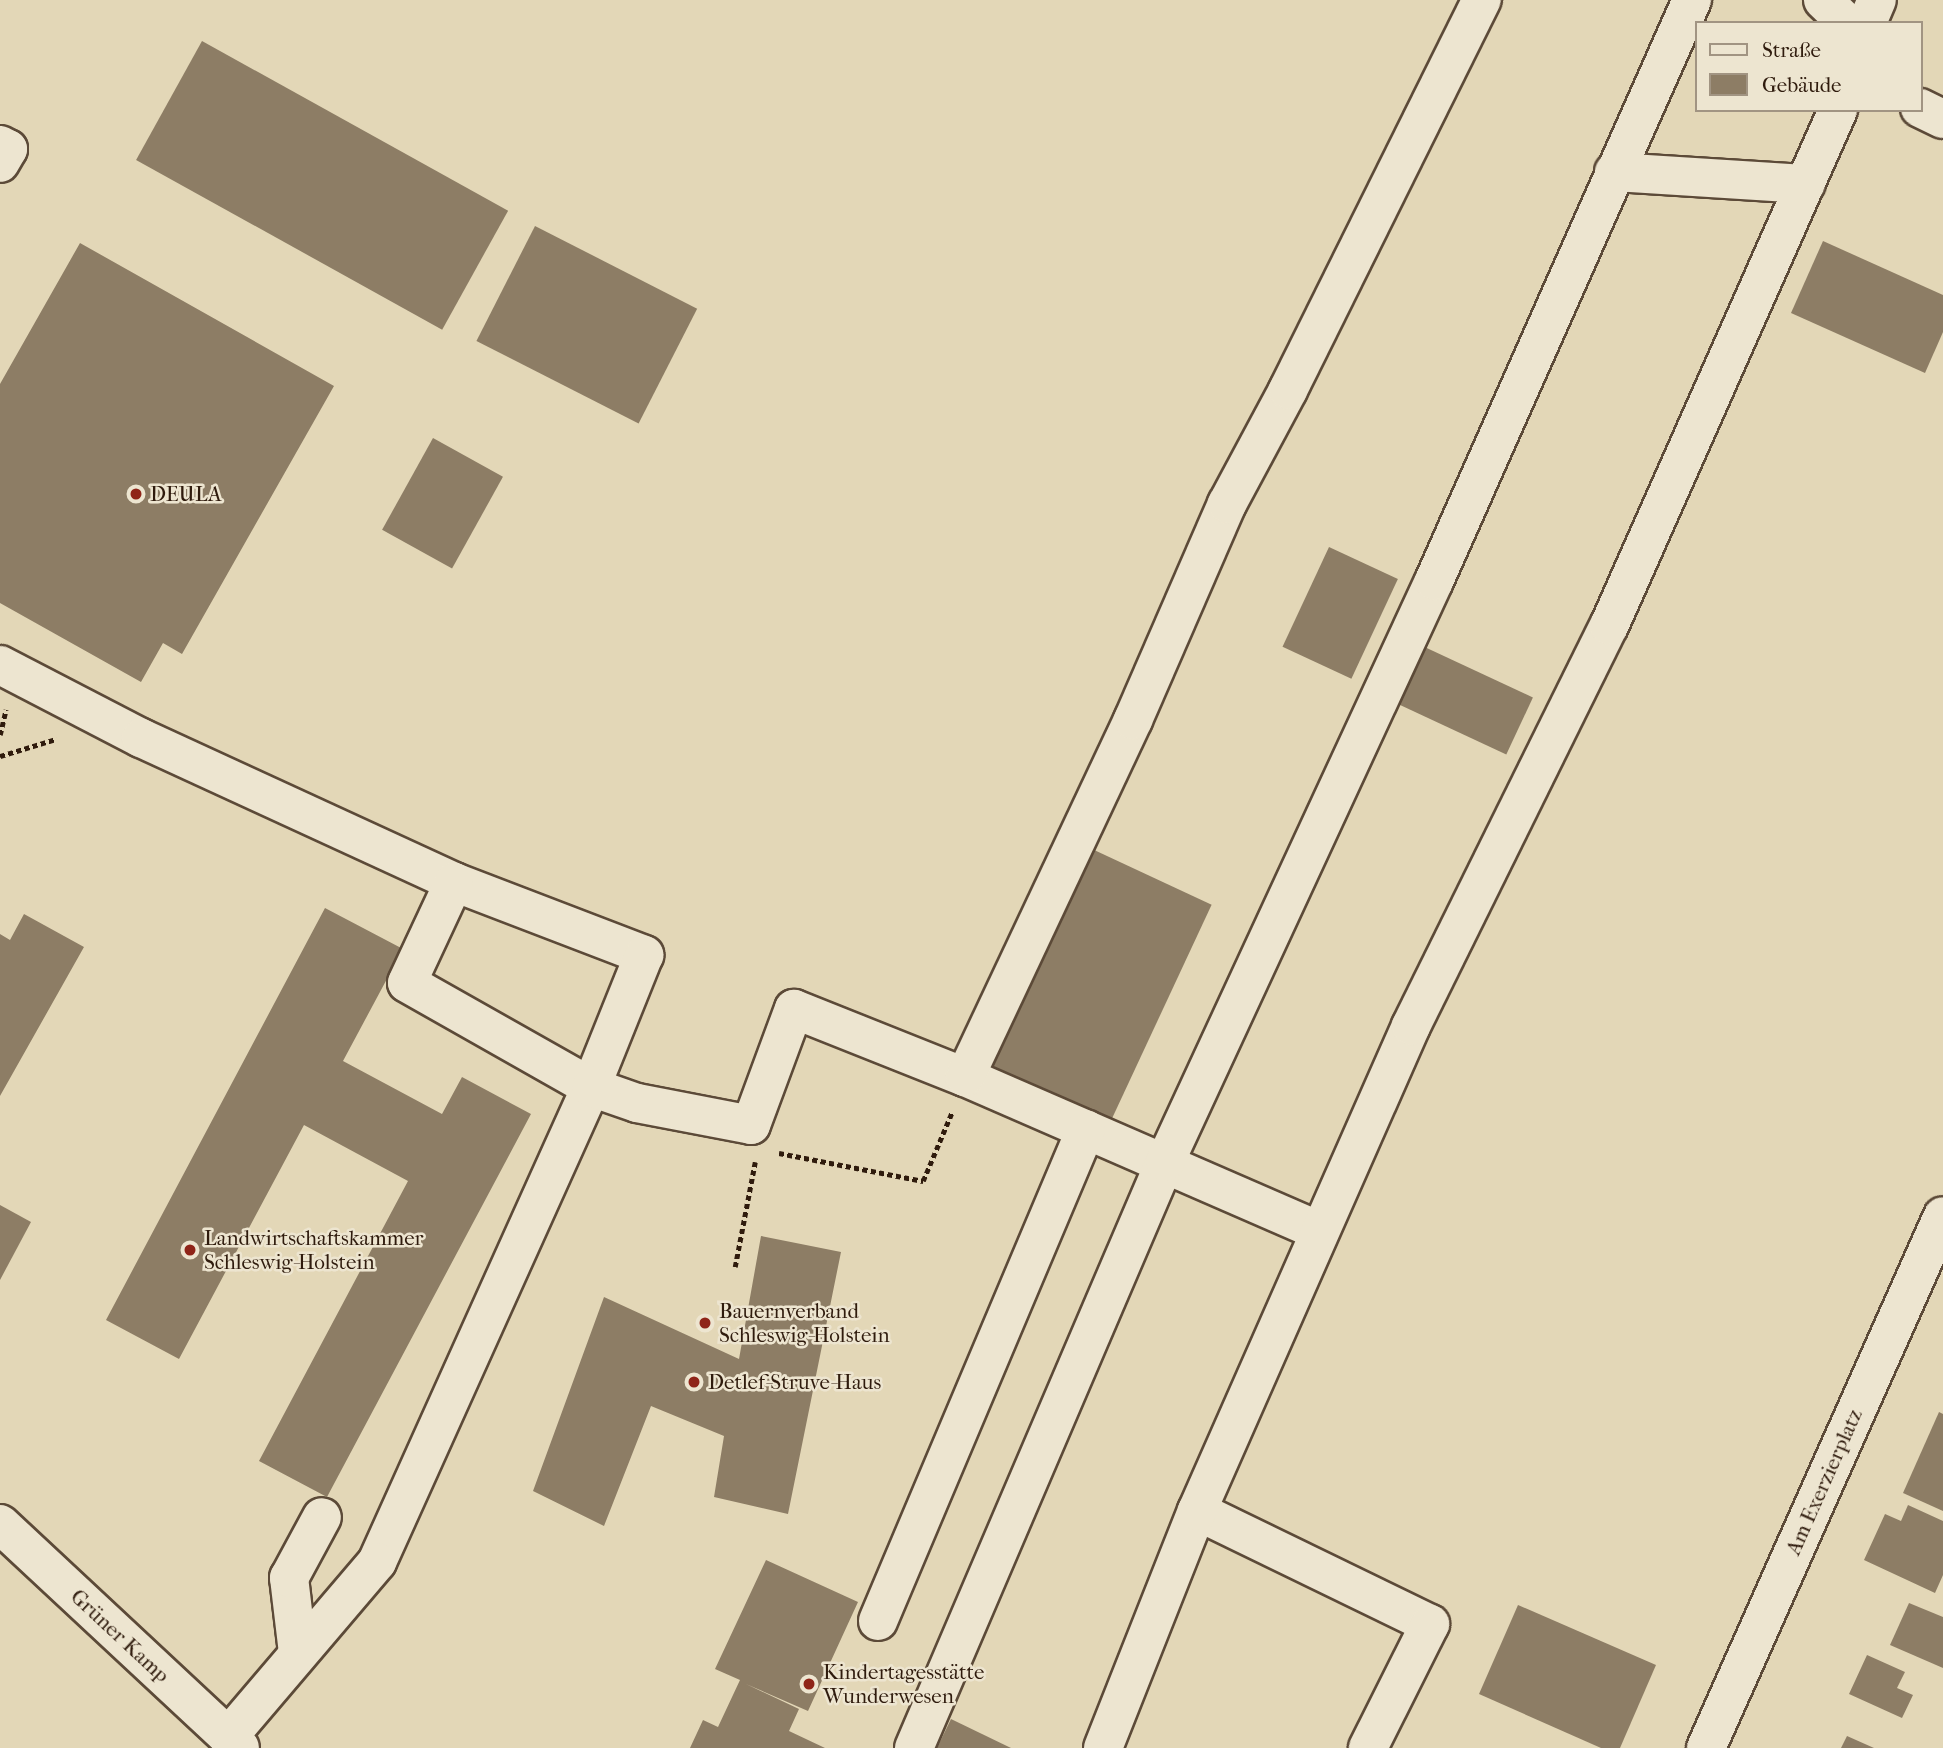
<!DOCTYPE html>
<html>
<head>
<meta charset="utf-8">
<style>
  body { margin:0 }
  #map { position:relative; width:1943px; height:1748px; overflow:hidden; background:#e3d7b7; font-family:"IM FELL French Canon",serif }
  div>[style] { position:absolute }
  .building>* { inset:0; background:#8d7d65; transform-origin:0 0 }
  .path>* { height:4.5px; margin-top:-2.25px; transform-origin:0; background:repeating-linear-gradient(90deg,#2f1b0d 0 5px,transparent 0 8.5px) }
  .roads { filter:drop-shadow(2px 0 #5c4a38) drop-shadow(-2px 0 #5c4a38) drop-shadow(0 2px #5c4a38) drop-shadow(0 -2px #5c4a38) }
  .minor>* { height:38px; margin:-19px; padding:0 19px; transform-origin:19px; border-radius:19px; background:#ede5d0 }
  .dots>* { width:19px; height:19px; translate:-50% -50%; box-sizing:border-box; border:4px solid #ede5d0; border-radius:50% }
  span { translate:-50% -50%; white-space:nowrap; text-align:center; line-height:1.15; -webkit-text-stroke:5px #ede5d0; paint-order:stroke }
  .poi-label { font-size:21px; color:#2f1b0d }
  .left { translate:0 -50%; text-align:left }
  .street-label { font-size:21px; color:#2f1b0d }
  .legend { position:absolute; left:1695px; top:21px; width:228px; height:91px; box-sizing:border-box; background:#ede5d0; border:2px solid #a19482; margin:0; padding:9px 12px; list-style:none; font-size:21px; color:#2f1b0d }
  .legend li { display:flex; align-items:center; gap:14px; height:35px }
  .legend b { width:35px; border:2px solid #a19482 }
</style>
</head>
<body>
<div id="map">
  <div class="building">
    <div style="left:202px;top:41px;width:350px;height:136px;rotate:29deg"></div>
    <div style="left:535px;top:226px;width:182px;height:129px;rotate:27deg"></div>
    <div style="clip-path:polygon(1823px 241px,1943px 295px,1943px 332px,1925px 373px,1791px 313px)"></div>
    <div style="clip-path:polygon(80px 243px,334px 386px,182px 654px,163px 643px,141px 682px,0 603px,0 384px)"></div>
    <div style="left:433px;top:438px;width:80px;height:105px;rotate:29deg"></div>
    <div style="left:1329px;top:547px;width:76px;height:110px;rotate:25deg"></div>
    <div style="left:1416px;top:643px;width:129px;height:63px;rotate:25deg"></div>
    <div style="left:1092px;top:849px;width:132px;height:241px;rotate:25deg"></div>
    <div style="clip-path:polygon(325px 908px,403px 949px,343px 1061px,442px 1114px,462px 1077px,531px 1114px,327px 1497px,259px 1461px,408px 1181px,304px 1125px,179px 1359px,106px 1320px)"></div>
    <div style="clip-path:polygon(24px 914px,84px 947px,0 1096px,0 934px,10px 940px)"></div>
    <div style="clip-path:polygon(0 1205px,31px 1222px,0 1280px)"></div>
    <div style="clip-path:polygon(761px 1236px,841px 1252px,788px 1514px,714px 1497px,724px 1436px,651px 1406px,604px 1526px,533px 1491px,604px 1297px,739px 1359px)"></div>
    <div style="clip-path:polygon(1939px 1412px,1943px 1414px,1943px 1511px,1903px 1493px)"></div>
    <div style="clip-path:polygon(1908px 1505px,1943px 1521px,1943px 1575px,1935px 1593px,1864px 1560px,1885px 1514px,1901px 1521px)"></div>
    <div style="clip-path:polygon(766px 1560px,858px 1602px,808px 1711px,746px 1684px,799px 1709px,789px 1731px,825px 1748px,690px 1748px,703px 1720px,718px 1727px,740px 1680px,715px 1669px)"></div>
    <div style="clip-path:polygon(1909px 1603px,1943px 1617px,1943px 1668px,1890px 1645px)"></div>
    <div style="clip-path:polygon(1518px 1605px,1656px 1665px,1620px 1748px,1601px 1748px,1479px 1694px)"></div>
    <div style="clip-path:polygon(1867px 1655px,1905px 1672px,1897px 1688px,1913px 1695px,1902px 1718px,1849px 1694px)"></div>
    <div style="clip-path:polygon(951px 1719px,1011px 1748px,937px 1748px)"></div>
    <div style="clip-path:polygon(1847px 1736px,1874px 1748px,1841px 1748px)"></div>
  </div>
  <div class="path">
    <div style="left:0;top:735px;width:26px;rotate:-77deg"></div>
    <div style="left:0;top:756px;width:59px;rotate:-16.9deg"></div>
    <div style="left:779px;top:1153px;width:147px;rotate:11deg"></div>
    <div style="left:923px;top:1181px;width:75px;rotate:-67.2deg"></div>
    <div style="left:735px;top:1267px;width:107px;rotate:-79.2deg"></div>
  </div>
  <div class="roads">
    <div class="minor">
      <div style="left:1823px;top:0;width:33px;rotate:44deg"></div>
      <div style="left:1867px;top:23px;width:25px;rotate:-67deg"></div>
      <div style="left:1920px;top:108px;width:25px;rotate:26deg"></div>
      <div style="left:0;top:145px;width:9px;rotate:27deg"></div>
      <div style="left:8px;top:149px;width:16px;rotate:120deg"></div>
      <div style="left:1614px;top:172px;width:192px;rotate:3.6deg"></div>
      <div style="left:0;top:665px;width:159px;rotate:27.4deg"></div>
      <div style="left:141px;top:738px;width:345px;rotate:24.7deg"></div>
      <div style="left:454px;top:882px;width:204px;rotate:21deg"></div>
      <div style="left:644px;top:955px;width:142px;rotate:111.9deg"></div>
      <div style="left:591px;top:1087px;width:521px;rotate:114.25deg"></div>
      <div style="left:377px;top:1562px;width:230px;rotate:130.4deg"></div>
      <div style="left:454px;top:882px;width:111px;rotate:115deg"></div>
      <div style="left:407px;top:983px;width:211px;rotate:29.5deg"></div>
      <div style="left:591px;top:1087px;width:49px;rotate:19.2deg"></div>
      <div style="left:637px;top:1103px;width:116px;rotate:10.9deg"></div>
      <div style="left:751px;top:1125px;width:124px;rotate:-69.7deg"></div>
      <div style="left:794px;top:1009px;width:184px;rotate:21.7deg"></div>
      <div style="left:965px;top:1077px;width:386px;rotate:23.5deg"></div>
      <div style="left:965px;top:1077px;width:395px;rotate:-64.8deg"></div>
      <div style="left:1133px;top:720px;width:236px;rotate:-66.5deg"></div>
      <div style="left:1227px;top:504px;width:129px;rotate:-61.8deg"></div>
      <div style="left:1288px;top:390px;width:436px;rotate:-63.6deg"></div>
      <div style="left:1197px;top:1511px;width:259px;rotate:25.9deg"></div>
      <div style="left:1430px;top:1624px;width:139px;rotate:116.6deg"></div>
      <div style="left:0;top:1524px;width:328px;rotate:43deg"></div>
      <div style="left:878px;top:1621px;width:534px;rotate:-67.08deg"></div>
      <div style="left:298px;top:1653px;width:76px;rotate:-96.8deg"></div>
      <div style="left:289px;top:1578px;width:69px;rotate:-61.6deg"></div>
      <div style="left:914px;top:1748px;width:637px;rotate:-66.81deg"></div>
      <div style="left:1165px;top:1162px;width:640px;rotate:-65.16deg"></div>
      <div style="left:1434px;top:581px;width:636px;rotate:-66.06deg"></div>
      <div style="left:1103px;top:1748px;width:255px;rotate:-68.4deg"></div>
      <div style="left:1197px;top:1511px;width:530px;rotate:-66.19deg"></div>
      <div style="left:1411px;top:1026px;width:446px;rotate:-63.7deg"></div>
      <div style="left:1609px;top:626px;width:565px;rotate:-66.07deg"></div>
      <div style="left:1706px;top:1748px;width:582px;rotate:-65.99deg"></div>
    </div>
  </div>
  <div class="dots">
    <div style="left:136px;top:494px;background:#8f2418"></div>
    <div style="left:190px;top:1250px;background:#8f2418"></div>
    <div style="left:705px;top:1323px;background:#8f2418"></div>
    <div style="left:694px;top:1382px;background:#8f2418"></div>
    <div style="left:809px;top:1684px;background:#8f2418"></div>
  </div>
  <div class="poi-label">
    <span class="left" style="left:150px;top:494px">DEULA</span>
    <span class="left" style="left:204px;top:1250px">Landwirtschaftskammer<br>Schleswig-Holstein</span>
    <span class="left" style="left:719px;top:1323px">Bauernverband<br>Schleswig-Holstein</span>
    <span class="left" style="left:708px;top:1382px">Detlef-Struve-Haus</span>
    <span class="left" style="left:823px;top:1684px">Kindertagesstätte<br>Wunderwesen</span>
  </div>
  <div class="street-label">
    <span style="left:1824px;top:1482px;rotate:-66deg">Am Exerzierplatz</span>
    <span style="left:120px;top:1636px;rotate:43deg">Grüner Kamp</span>
  </div>
  <ul class="legend">
  <li><b style="height:9px;background:#ede5d0"></b>Straße</li>
  <li><b style="height:19px;background:#8d7d65"></b>Gebäude</li>
  </ul>
</div>
</body>
</html>
